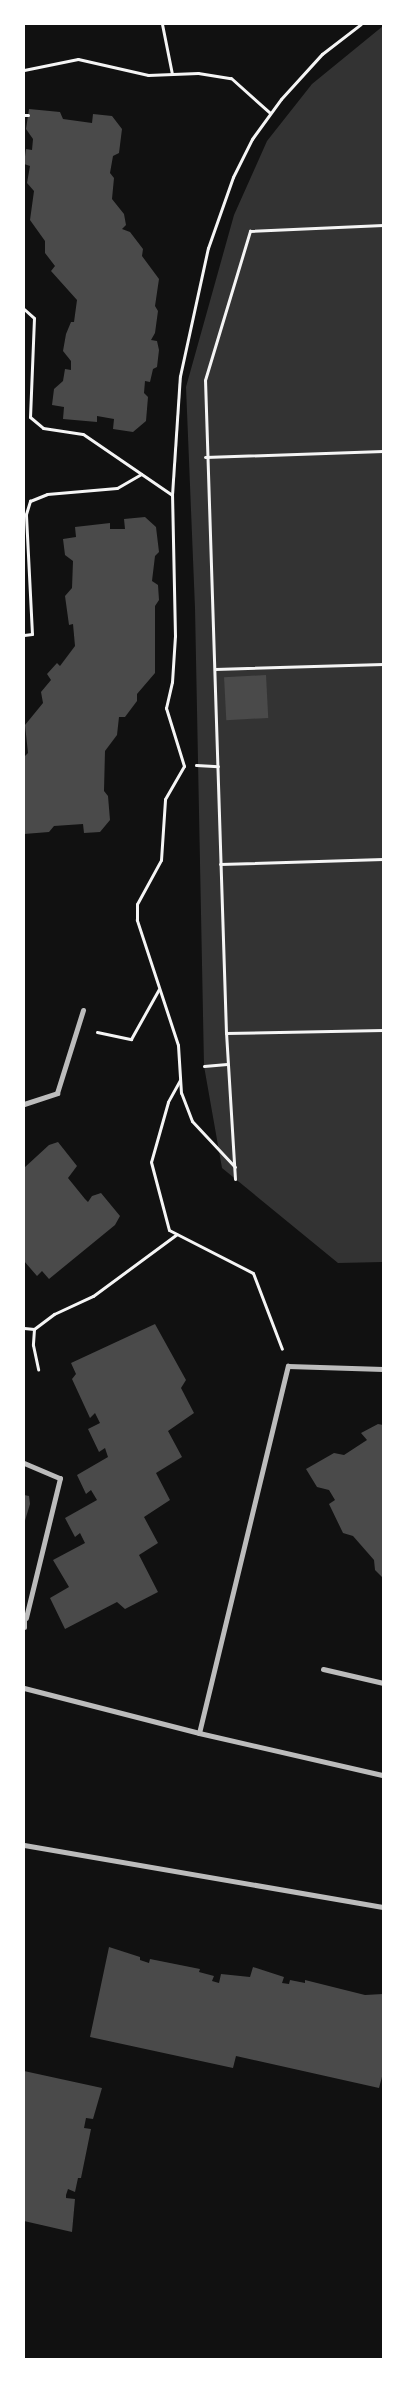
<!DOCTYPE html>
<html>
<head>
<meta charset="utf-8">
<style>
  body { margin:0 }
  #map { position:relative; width:407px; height:2383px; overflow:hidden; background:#111; font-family:Figtree,sans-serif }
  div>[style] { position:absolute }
  .water>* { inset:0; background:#333 }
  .building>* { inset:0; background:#4a4a4a; transform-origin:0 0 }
  .path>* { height:3px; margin:-1.5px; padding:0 1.5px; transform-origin:1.5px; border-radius:1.5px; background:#f5f5f5 }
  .minor>* { height:5px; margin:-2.5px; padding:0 2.5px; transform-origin:2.5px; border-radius:2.5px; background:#bcbcbc }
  span { translate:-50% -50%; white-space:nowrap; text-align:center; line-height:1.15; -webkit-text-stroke:4px #fff; paint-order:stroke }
  .frame { position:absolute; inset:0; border:25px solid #fff; pointer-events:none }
</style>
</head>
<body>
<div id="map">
  <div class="water">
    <div style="clip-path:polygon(383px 26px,383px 1262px,338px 1263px,222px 1168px,204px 1066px,195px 608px,186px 387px,234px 215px,267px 141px,312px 84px)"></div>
  </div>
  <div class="building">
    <div style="clip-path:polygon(29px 109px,60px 112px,63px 119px,92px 123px,93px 114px,112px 116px,122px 129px,119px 153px,113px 156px,110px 173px,114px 178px,112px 199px,124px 214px,126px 225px,122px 229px,130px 232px,143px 249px,142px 256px,159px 279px,155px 306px,158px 311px,155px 333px,151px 340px,157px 341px,159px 350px,157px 367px,153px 369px,150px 382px,145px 381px,144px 393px,148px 397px,146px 421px,133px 432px,113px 429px,114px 419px,97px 416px,97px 422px,63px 419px,64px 407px,52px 405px,54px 389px,63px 381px,65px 369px,71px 370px,71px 361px,63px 351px,66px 334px,71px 322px,74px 322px,77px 300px,51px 271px,55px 266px,45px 253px,45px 241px,30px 220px,34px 191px,27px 183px,30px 166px,24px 164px,26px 149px,32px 150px,33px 139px,26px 129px)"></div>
    <div style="clip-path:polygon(145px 517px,156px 527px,159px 552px,155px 556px,152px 581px,158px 585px,159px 600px,155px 606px,155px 673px,137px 694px,137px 701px,125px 717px,119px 717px,117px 735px,105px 751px,104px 791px,108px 796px,110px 820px,100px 832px,84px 833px,83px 824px,54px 826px,49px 832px,24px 834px,24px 757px,28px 753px,25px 725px,43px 703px,41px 692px,51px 680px,47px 674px,57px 663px,60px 666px,75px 646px,73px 624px,69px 625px,65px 596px,72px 588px,73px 561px,65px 555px,63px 539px,76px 537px,75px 527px,110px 523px,110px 529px,125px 529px,124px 519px)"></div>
    <div style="left:266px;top:675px;width:43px;height:42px;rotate:87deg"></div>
    <div style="clip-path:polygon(58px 1142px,77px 1166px,68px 1178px,85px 1199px,88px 1202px,92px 1196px,101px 1193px,120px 1216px,115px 1225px,49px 1279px,42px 1271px,37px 1276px,24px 1261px,24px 1168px,49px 1145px)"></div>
    <div style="clip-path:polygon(155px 1324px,186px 1380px,181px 1388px,194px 1413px,168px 1431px,182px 1457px,156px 1473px,170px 1500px,144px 1517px,158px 1543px,139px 1555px,158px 1592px,125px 1609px,117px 1602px,65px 1629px,50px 1598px,69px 1587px,53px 1560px,85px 1543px,80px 1533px,75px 1537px,65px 1518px,97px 1500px,91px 1490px,86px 1494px,77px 1475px,108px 1457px,105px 1448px,99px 1452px,88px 1429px,100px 1423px,95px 1413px,90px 1418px,72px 1379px,76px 1374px,71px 1363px)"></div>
    <div style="clip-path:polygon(378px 1424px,383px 1425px,383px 1578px,375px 1570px,374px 1560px,353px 1536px,343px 1533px,329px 1504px,335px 1500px,329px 1490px,317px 1487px,306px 1469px,334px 1453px,344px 1455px,367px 1440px,361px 1433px)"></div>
    <div style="clip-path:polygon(24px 1495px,29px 1496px,30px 1504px,24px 1524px)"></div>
    <div style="clip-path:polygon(109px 1947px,140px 1957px,140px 1960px,149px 1963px,150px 1959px,200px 1969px,199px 1972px,214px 1976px,212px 1981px,219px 1983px,221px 1974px,250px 1977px,253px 1967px,284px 1977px,282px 1983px,289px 1984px,290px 1980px,305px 1983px,305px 1980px,365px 1995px,383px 1994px,383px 2073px,379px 2088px,236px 2056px,233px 2068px,90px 2037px)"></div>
    <div style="clip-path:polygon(24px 2071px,102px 2088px,93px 2119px,86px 2118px,84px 2128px,91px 2129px,81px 2178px,78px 2178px,75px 2192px,68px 2189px,66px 2195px,66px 2198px,75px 2199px,72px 2232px,24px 2221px)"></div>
  </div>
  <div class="path">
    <div style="left:162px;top:24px;width:51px;rotate:78.7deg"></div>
    <div style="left:24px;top:70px;width:55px;rotate:-11.5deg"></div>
    <div style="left:78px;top:59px;width:72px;rotate:12.9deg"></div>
    <div style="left:148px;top:75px;width:50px;rotate:-2.3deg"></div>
    <div style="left:198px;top:73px;width:33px;rotate:9deg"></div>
    <div style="left:231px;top:78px;width:52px;rotate:41.9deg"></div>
    <div style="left:24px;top:115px;width:4px"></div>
    <div style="left:24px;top:309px;width:13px;rotate:42deg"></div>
    <div style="left:34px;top:318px;width:99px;rotate:92.3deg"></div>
    <div style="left:30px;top:417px;width:17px;rotate:40deg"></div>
    <div style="left:43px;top:428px;width:40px;rotate:8.5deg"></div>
    <div style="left:83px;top:434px;width:108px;rotate:34.4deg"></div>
    <div style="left:205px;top:457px;width:178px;rotate:-1.9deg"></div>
    <div style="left:24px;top:635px;width:8px;rotate:-7deg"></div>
    <div style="left:32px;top:634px;width:120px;rotate:-92.9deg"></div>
    <div style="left:26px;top:514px;width:14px;rotate:-73deg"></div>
    <div style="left:30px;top:501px;width:18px;rotate:-22deg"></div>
    <div style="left:47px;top:494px;width:70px;rotate:-4.9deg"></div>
    <div style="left:117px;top:488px;width:28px;rotate:-30deg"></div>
    <div style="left:215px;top:669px;width:168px;rotate:-1.7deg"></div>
    <div style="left:196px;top:765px;width:22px;rotate:3deg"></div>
    <div style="left:220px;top:864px;width:163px;rotate:-1.8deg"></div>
    <div style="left:97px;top:1032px;width:35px;rotate:12deg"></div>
    <div style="left:131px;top:1039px;width:57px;rotate:-60.8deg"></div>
    <div style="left:226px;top:1033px;width:157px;rotate:-1.1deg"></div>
    <div style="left:204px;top:1066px;width:23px;rotate:-5deg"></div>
    <div style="left:180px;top:1080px;width:25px;rotate:119deg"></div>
    <div style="left:168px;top:1102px;width:62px;rotate:105.8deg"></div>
    <div style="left:151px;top:1162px;width:70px;rotate:75.2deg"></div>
    <div style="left:169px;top:1230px;width:94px;rotate:27.1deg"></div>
    <div style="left:253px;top:1273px;width:81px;rotate:69.1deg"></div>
    <div style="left:235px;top:1167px;width:63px;rotate:-133.1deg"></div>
    <div style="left:192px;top:1121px;width:30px;rotate:-111deg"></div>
    <div style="left:181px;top:1093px;width:48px;rotate:-93.6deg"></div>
    <div style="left:178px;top:1045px;width:132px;rotate:-108.2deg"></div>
    <div style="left:137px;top:920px;width:16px;rotate:-90deg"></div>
    <div style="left:137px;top:904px;width:50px;rotate:-61.4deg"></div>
    <div style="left:161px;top:860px;width:61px;rotate:-86.2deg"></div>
    <div style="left:165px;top:799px;width:38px;rotate:-60deg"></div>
    <div style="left:184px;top:766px;width:61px;rotate:-107.2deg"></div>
    <div style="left:166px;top:708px;width:27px;rotate:-77deg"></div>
    <div style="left:172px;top:682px;width:46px;rotate:-86.3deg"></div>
    <div style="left:175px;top:636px;width:141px;rotate:-91.2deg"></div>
    <div style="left:172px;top:495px;width:119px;rotate:-86.2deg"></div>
    <div style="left:180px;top:376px;width:131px;rotate:-77.7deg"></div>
    <div style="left:208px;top:248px;width:75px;rotate:-70.6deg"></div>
    <div style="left:233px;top:177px;width:42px;rotate:-63.4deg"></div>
    <div style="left:252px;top:139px;width:49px;rotate:-54.1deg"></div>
    <div style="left:281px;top:99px;width:61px;rotate:-47.7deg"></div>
    <div style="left:322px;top:54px;width:49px;rotate:-37.6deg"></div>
    <div style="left:235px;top:1179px;width:146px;rotate:-93.5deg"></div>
    <div style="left:226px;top:1033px;width:653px;rotate:-91.84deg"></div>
    <div style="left:205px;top:380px;width:156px;rotate:-73.2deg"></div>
    <div style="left:250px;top:231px;width:133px;rotate:-2.6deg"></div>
    <div style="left:24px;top:1328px;width:10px;rotate:6deg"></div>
    <div style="left:34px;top:1329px;width:25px;rotate:-37deg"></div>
    <div style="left:54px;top:1314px;width:43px;rotate:-24.8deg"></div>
    <div style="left:93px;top:1296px;width:104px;rotate:-36.4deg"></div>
    <div style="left:34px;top:1329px;width:16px;rotate:94deg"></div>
    <div style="left:33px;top:1345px;width:25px;rotate:78deg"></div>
  </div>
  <div class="minor">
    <div style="left:24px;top:1104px;width:35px;rotate:-18deg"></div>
    <div style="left:57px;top:1093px;width:87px;rotate:-72.6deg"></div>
    <div style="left:24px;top:1463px;width:39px;rotate:23deg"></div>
    <div style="left:60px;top:1478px;width:144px;rotate:103.7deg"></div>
    <div style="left:24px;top:1617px;width:10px;rotate:90deg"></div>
    <div style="left:323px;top:1669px;width:62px;rotate:13.1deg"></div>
    <div style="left:24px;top:1688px;width:181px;rotate:14.4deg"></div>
    <div style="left:199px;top:1733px;width:189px;rotate:12.9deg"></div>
    <div style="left:199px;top:1733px;width:378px;rotate:-76.4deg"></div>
    <div style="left:288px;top:1366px;width:95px;rotate:1.8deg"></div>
    <div style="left:24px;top:1845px;width:364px;rotate:9.8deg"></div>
  </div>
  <div class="frame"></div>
</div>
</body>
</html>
